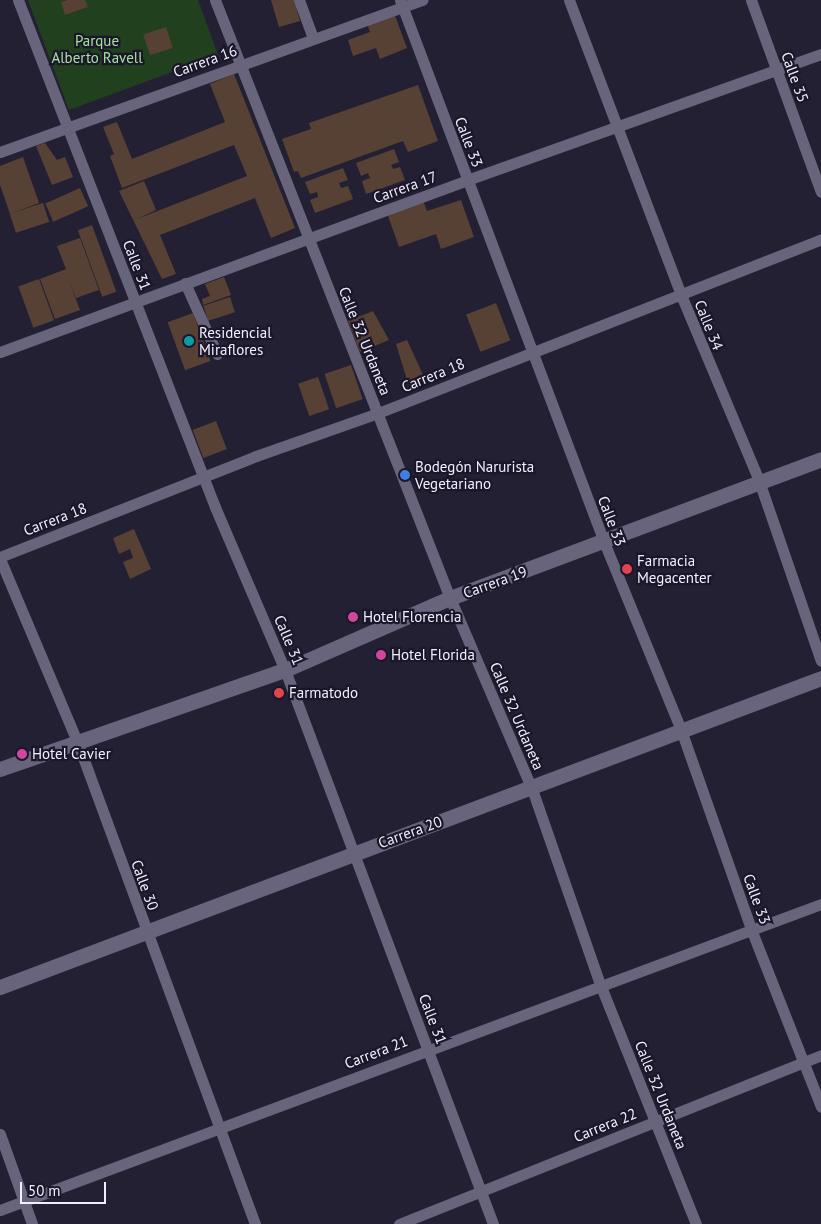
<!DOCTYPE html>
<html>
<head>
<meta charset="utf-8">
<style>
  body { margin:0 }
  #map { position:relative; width:821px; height:1224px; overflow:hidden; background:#242034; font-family:"PT Sans",sans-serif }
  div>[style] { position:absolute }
  .green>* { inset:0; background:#21401d }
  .building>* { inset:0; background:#564134; transform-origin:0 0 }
  .minor>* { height:11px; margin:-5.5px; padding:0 5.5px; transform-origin:5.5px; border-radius:5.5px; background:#68647b }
  .tertiary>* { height:15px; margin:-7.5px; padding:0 7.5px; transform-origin:7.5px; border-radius:7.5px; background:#68647b }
  .dots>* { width:14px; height:14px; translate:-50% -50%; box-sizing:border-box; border:2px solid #1b172a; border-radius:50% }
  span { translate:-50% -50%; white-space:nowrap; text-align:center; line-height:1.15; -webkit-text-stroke:4.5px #1b172a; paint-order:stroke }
  .park-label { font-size:15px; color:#a6e19e }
  .street-label { font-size:15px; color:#f2effd }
  .poi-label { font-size:15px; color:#f2effd }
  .left { translate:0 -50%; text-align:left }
  .scale { position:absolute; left:20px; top:1182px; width:86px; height:22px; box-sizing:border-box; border:2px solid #f2effd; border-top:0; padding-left:6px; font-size:15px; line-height:18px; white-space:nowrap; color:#f2effd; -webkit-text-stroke:4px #1b172a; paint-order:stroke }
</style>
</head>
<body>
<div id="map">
  <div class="green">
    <div style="clip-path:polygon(28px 0,198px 0,218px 55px,69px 110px)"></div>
  </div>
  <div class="building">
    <div style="clip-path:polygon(68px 0,85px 0,88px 7px,65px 15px,61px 2px)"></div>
    <div style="clip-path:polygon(271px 0,294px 0,300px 21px,279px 27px)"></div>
    <div style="clip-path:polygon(394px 13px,407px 48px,380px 59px,376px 48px,353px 56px,348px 40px,370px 32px,367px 23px)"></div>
    <div style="left:166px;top:27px;width:22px;height:24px;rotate:72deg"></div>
    <div style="clip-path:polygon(234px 74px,295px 228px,271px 238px,255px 198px,160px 235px,176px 274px,162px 279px,119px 191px,144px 181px,156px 210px,137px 219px,247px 176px,234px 145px,122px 188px,110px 156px,114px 154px,103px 127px,117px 122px,132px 159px,225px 122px,210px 84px)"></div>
    <div style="clip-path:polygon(418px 85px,438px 141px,408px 152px,403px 141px,301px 178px,298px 171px,294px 172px,282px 139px,311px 129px,309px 123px)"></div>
    <div style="clip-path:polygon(45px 143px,57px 160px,65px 157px,73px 177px,52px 185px,36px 146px)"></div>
    <div style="clip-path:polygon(394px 149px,399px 162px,391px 165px,393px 169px,400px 167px,405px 180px,366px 194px,362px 181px,370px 178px,368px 173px,361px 176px,356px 163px)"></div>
    <div style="clip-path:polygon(23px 157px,39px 203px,10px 214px,0 185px,0 166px)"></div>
    <div style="clip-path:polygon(343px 168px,348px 180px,339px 183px,341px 188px,348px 186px,353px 199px,315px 213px,310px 200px,318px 197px,317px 192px,310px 194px,305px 182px)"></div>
    <div style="left:80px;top:188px;width:20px;height:38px;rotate:66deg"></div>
    <div style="clip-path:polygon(423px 200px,427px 211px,461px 200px,474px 237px,441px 249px,436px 234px,399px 247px,387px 213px)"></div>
    <div style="left:43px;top:203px;width:20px;height:35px;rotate:72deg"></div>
    <div style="left:92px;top:225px;width:71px;height:15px;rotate:70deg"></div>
    <div style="clip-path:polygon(80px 238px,99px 290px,76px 298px,69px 281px,80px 310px,55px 319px,40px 279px,66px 269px,57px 246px)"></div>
    <div style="clip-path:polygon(224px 277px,231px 295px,203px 305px,202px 299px,210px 296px,205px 284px)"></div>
    <div style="left:39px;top:279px;width:44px;height:22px;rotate:70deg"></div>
    <div style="left:230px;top:297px;width:16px;height:28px;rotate:72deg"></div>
    <div style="left:496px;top:303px;width:40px;height:32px;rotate:69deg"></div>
    <div style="clip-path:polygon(373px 311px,389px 340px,360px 352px,348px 321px)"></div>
    <div style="left:193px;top:313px;width:51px;height:27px;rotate:70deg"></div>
    <div style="clip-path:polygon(407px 340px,424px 377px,408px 383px,396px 344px)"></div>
    <div style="left:351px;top:365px;width:36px;height:28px;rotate:71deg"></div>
    <div style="left:318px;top:377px;width:34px;height:21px;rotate:71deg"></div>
    <div style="left:216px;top:421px;width:30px;height:25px;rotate:69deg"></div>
    <div style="clip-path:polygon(134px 529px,151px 569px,130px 579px,123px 562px,133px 558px,130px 549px,119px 554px,113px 538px)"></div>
  </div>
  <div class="minor">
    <div style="left:18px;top:0;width:544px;rotate:68.77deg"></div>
    <div style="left:215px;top:507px;width:177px;rotate:66.8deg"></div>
    <div style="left:285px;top:670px;width:592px;rotate:69.42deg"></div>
    <div style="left:215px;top:0;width:643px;rotate:68.55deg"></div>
    <div style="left:450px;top:598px;width:208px;rotate:66.8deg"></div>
    <div style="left:532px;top:789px;width:207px;rotate:70.8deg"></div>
    <div style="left:600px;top:984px;width:258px;rotate:68.2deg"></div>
    <div style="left:299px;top:0;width:40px;rotate:69.8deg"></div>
    <div style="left:400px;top:0;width:579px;rotate:69.37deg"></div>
    <div style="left:604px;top:542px;width:203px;rotate:67.7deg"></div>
    <div style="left:681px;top:730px;width:211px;rotate:70.6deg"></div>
    <div style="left:751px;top:929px;width:191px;rotate:68.5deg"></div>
    <div style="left:569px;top:0;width:316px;rotate:69.2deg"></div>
    <div style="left:681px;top:295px;width:202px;rotate:67.2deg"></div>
    <div style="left:759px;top:481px;width:190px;rotate:71deg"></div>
    <div style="left:751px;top:0;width:204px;rotate:70deg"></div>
    <div style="left:0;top:152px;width:449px;rotate:-19.8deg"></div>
    <div style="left:185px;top:283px;width:78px;rotate:65.7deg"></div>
    <div style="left:0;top:352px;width:498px;rotate:-20.2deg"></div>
    <div style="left:467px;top:180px;width:376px;rotate:-19.6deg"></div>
    <div style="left:0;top:557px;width:275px;rotate:-21.5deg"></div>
    <div style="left:256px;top:456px;width:129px;rotate:-19.4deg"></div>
    <div style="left:378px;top:413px;width:476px;rotate:-21.4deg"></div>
    <div style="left:0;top:559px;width:198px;rotate:67.1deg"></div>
    <div style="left:77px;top:741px;width:515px;rotate:69.77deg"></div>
    <div style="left:0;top:1134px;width:96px;rotate:70.4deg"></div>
    <div style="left:0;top:1210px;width:876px;rotate:-20.44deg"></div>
    <div style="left:399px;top:1224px;width:455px;rotate:-21.8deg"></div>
  </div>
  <div class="tertiary">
    <div style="left:0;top:769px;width:302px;rotate:-19.2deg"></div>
    <div style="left:285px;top:670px;width:180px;rotate:-23.6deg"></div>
    <div style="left:450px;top:598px;width:396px;rotate:-20.5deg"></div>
    <div style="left:0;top:987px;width:877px;rotate:-20.62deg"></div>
  </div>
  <div class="dots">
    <div style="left:189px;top:341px;background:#0f9aa8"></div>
    <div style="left:405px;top:475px;background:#3f7fe0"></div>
    <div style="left:627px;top:569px;background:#e0444e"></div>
    <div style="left:353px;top:617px;background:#d1479c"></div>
    <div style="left:381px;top:655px;background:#d1479c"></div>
    <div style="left:279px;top:693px;background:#e0444e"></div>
    <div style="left:22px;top:754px;background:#d1479c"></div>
  </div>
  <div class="park-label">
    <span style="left:97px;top:49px">Parque<br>Alberto Ravell</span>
  </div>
  <div class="street-label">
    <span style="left:205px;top:61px;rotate:-20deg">Carrera 16</span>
    <span style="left:795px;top:77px;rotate:70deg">Calle 35</span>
    <span style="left:469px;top:142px;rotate:69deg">Calle 33</span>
    <span style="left:405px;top:187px;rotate:-20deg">Carrera 17</span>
    <span style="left:137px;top:265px;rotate:69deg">Calle 31</span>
    <span style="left:709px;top:325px;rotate:68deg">Calle 34</span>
    <span style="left:365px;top:341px;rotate:68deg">Calle 32 Urdaneta</span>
    <span style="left:433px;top:375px;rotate:-22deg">Carrera 18</span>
    <span style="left:55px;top:519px;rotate:-21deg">Carrera 18</span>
    <span style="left:612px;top:521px;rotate:69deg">Calle 33</span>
    <span style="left:495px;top:582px;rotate:-20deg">Carrera 19</span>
    <span style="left:289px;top:640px;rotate:67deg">Calle 31</span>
    <span style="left:517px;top:716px;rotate:67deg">Calle 32 Urdaneta</span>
    <span style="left:410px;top:832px;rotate:-20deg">Carrera 20</span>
    <span style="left:145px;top:885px;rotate:70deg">Calle 30</span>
    <span style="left:757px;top:899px;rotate:70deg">Calle 33</span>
    <span style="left:433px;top:1019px;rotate:69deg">Calle 31</span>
    <span style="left:376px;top:1052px;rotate:-21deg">Carrera 21</span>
    <span style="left:661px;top:1095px;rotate:68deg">Calle 32 Urdaneta</span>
    <span style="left:605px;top:1125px;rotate:-22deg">Carrera 22</span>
  </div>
  <div class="poi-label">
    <span class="left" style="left:199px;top:341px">Residencial<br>Miraflores</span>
    <span class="left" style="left:415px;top:475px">Bodegón Narurista<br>Vegetariano</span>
    <span class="left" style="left:637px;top:569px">Farmacia<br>Megacenter</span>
    <span class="left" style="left:363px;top:617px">Hotel Florencia</span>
    <span class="left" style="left:391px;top:655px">Hotel Florida</span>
    <span class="left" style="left:289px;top:693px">Farmatodo</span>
    <span class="left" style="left:32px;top:754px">Hotel Cavier</span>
  </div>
  <div class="scale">50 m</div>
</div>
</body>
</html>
